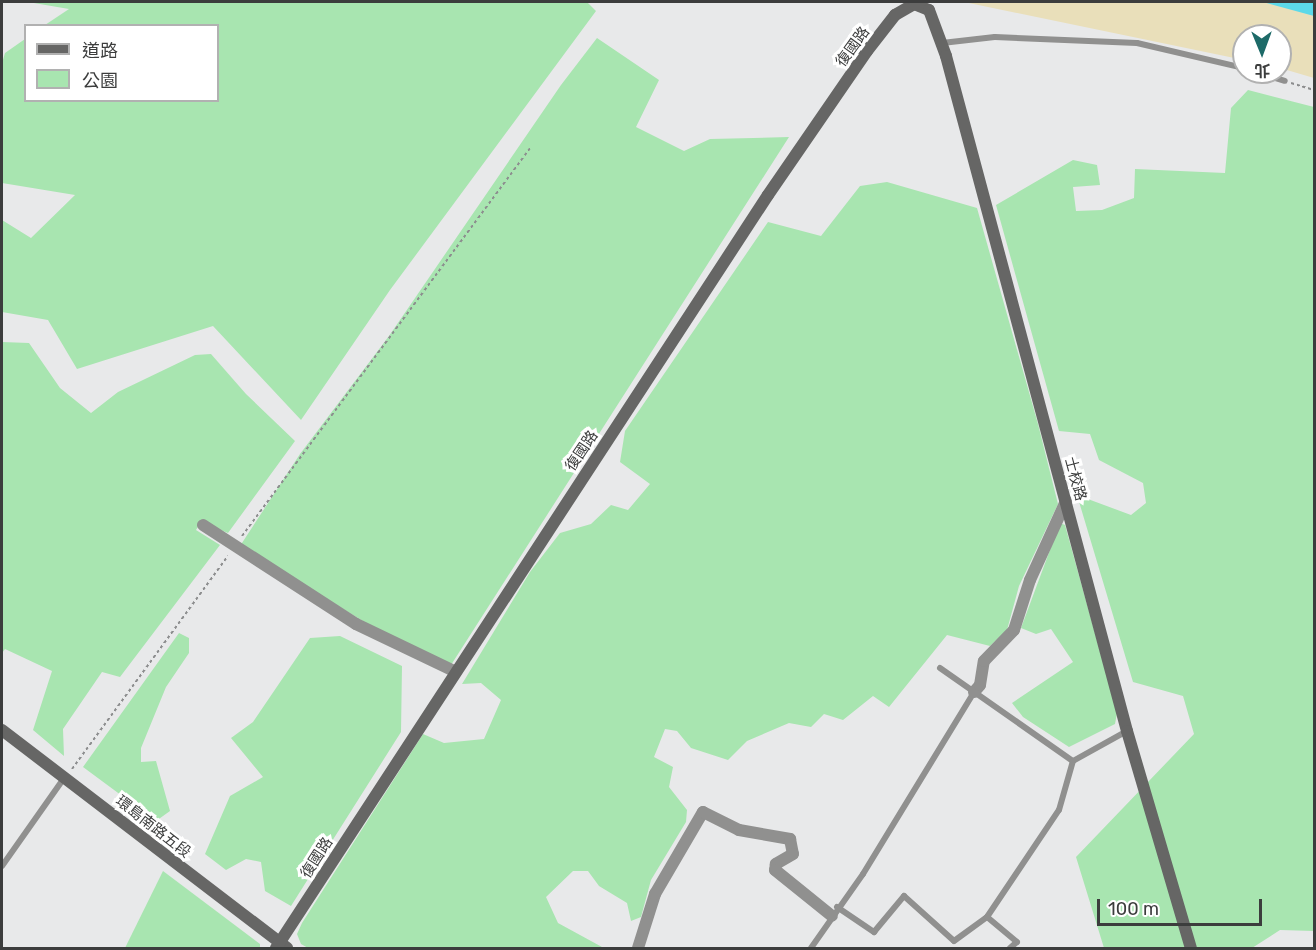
<!DOCTYPE html>
<html>
<head>
<meta charset="utf-8">
<style>
  body { margin:0 }
  #map { position:relative; width:1316px; height:950px; overflow:hidden; background:#e8e9ea; font-family:Rubik,"Noto Sans TC",sans-serif }
  div>[style] { position:absolute }
  .green>* { inset:0; background:#a8e5b0 }
  .sand>* { inset:0; background:#e9dfba }
  .water>* { inset:0; background:#5cd9e9 }
  .path>* { height:2px; margin-top:-1px; transform-origin:0; background:repeating-linear-gradient(90deg,#8c8d8e 0 3px,transparent 0 6px) }
  .lane>* { height:6px; margin:-3px; padding:0 3px; transform-origin:3px; border-radius:3px; background:#90908f }
  .street>* { height:12px; margin:-6px; padding:0 6px; transform-origin:6px; border-radius:6px; background:#90908f }
  .secondary>* { height:12px; margin:-6px; padding:0 6px; transform-origin:6px; border-radius:6px; background:#666665 }
  span { translate:-50% -50%; white-space:nowrap; text-align:center; line-height:1.15; -webkit-text-stroke:6px #fff; paint-order:stroke }
  .street-label { font-size:15px; color:#3c3d3d }
  .frame { position:absolute; inset:0; border:3px solid #3c3d3d; pointer-events:none }
  .legend { position:absolute; left:24px; top:24px; width:195px; height:78px; box-sizing:border-box; background:#fff; border:2px solid #b1b1b1; margin:0; padding:8px 10px; list-style:none; font-size:18px; color:#3c3d3d }
  .legend li { display:flex; align-items:center; gap:12px; height:30px }
  .legend b { width:30px; border:2px solid #b1b1b1 }
  .north { position:absolute; left:1232px; top:24px; width:60px; height:60px; box-sizing:border-box; background:#fff; border:2px solid #b1b1b1; border-radius:50%; rotate:179deg; font-size:16px; font-weight:700; line-height:24px; text-align:center; color:#3c3d3d }
  .north::after { content:''; display:block; margin:auto; width:21px; height:27px; background:#1d6a68; clip-path:polygon(50% 0,100% 100%,50% 72%,0 100%) }
  .scale { position:absolute; left:1097px; top:899px; width:165px; height:27px; box-sizing:border-box; border:3px solid #3c3d3d; border-top:0; padding-left:8px; font-size:18px; line-height:21px; white-space:nowrap; color:#3c3d3d; -webkit-text-stroke:4px #fff; paint-order:stroke }
</style>
</head>
<body>
<div id="map">
  <div class="green">
    <div style="clip-path:polygon(28px 2px,587px 2px,596px 11px,390px 290px,301px 420px,213px 326px,77px 369px,48px 320px,2px 312px,2px 220px,31px 238px,75px 195px,2px 183px,2px 63px,5px 53px,25px 39px,26px 100px,218px 100px,218px 26px,45px 25px,69px 9px)"></div>
    <div style="clip-path:polygon(597px 38px,659px 80px,636px 127px,684px 151px,710px 139px,789px 137px,451px 665px,389px 637px,240px 546px,300px 454px,389px 336px,561px 85px)"></div>
    <div style="clip-path:polygon(1248px 90px,1314px 107px,1314px 931px,1280px 930px,1252px 948px,1104px 948px,1076px 857px,1194px 734px,1183px 696px,1133px 682px,1077px 495px,1131px 515px,1146px 503px,1143px 483px,1099px 460px,1090px 434px,1059px 431px,996px 205px,1073px 160px,1097px 165px,1100px 185px,1073px 187px,1076px 211px,1102px 210px,1134px 198px,1135px 169px,1225px 173px,1231px 108px)"></div>
    <div style="clip-path:polygon(887px 182px,977px 208px,1038px 424px,1058px 504px,1019px 586px,1007px 630px,990px 646px,947px 635px,889px 707px,873px 696px,843px 720px,824px 714px,811px 727px,789px 723px,747px 741px,728px 760px,691px 748px,677px 731px,665px 729px,654px 757px,673px 767px,669px 787px,687px 810px,686px 822px,651px 880px,641px 917px,631px 921px,627px 903px,599px 886px,588px 871px,573px 871px,546px 897px,558px 923px,602px 947px,617px 948px,308px 948px,301px 944px,297px 934px,302px 923px,423px 734px,444px 743px,484px 739px,501px 700px,481px 683px,462px 684px,530px 572px,560px 533px,591px 524px,611px 505px,628px 510px,650px 484px,620px 462px,625px 431px,768px 222px,821px 236px,860px 186px)"></div>
    <div style="clip-path:polygon(2px 342px,29px 343px,60px 388px,91px 413px,118px 392px,195px 355px,211px 354px,246px 394px,295px 441px,228px 533px,201px 522px,196px 530px,220px 545px,120px 677px,102px 672px,63px 729px,64px 756px,33px 730px,52px 671px,5px 649px,2px 653px)"></div>
    <div style="clip-path:polygon(1060px 523px,1065px 525px,1117px 713px,1115px 724px,1069px 747px,1023px 717px,1012px 703px,1073px 662px,1051px 629px,1036px 634px,1021px 628px)"></div>
    <div style="clip-path:polygon(179px 633px,189px 638px,189px 653px,166px 687px,141px 748px,141px 762px,156px 761px,170px 811px,156px 821px,83px 767px)"></div>
    <div style="clip-path:polygon(340px 636px,402px 666px,401px 732px,291px 906px,265px 891px,261px 862px,246px 859px,226px 870px,205px 854px,230px 796px,263px 777px,231px 738px,253px 722px,310px 638px)"></div>
    <div style="clip-path:polygon(163px 871px,260px 944px,260px 948px,125px 948px)"></div>
  </div>
  <div class="sand">
    <div style="clip-path:polygon(964px 2px,1314px 2px,1314px 78px,1280px 68px,1280px 36px,1244px 36px,1244px 60px)"></div>
  </div>
  <div class="water">
    <div style="clip-path:polygon(1263px 2px,1314px 2px,1314px 16px)"></div>
  </div>
  <div class="path">
    <div style="left:1291px;top:83px;width:24px;rotate:17deg"></div>
    <div style="left:242px;top:536px;width:483px;rotate:-53.4deg"></div>
    <div style="left:72px;top:769px;width:264px;rotate:-53.8deg"></div>
  </div>
  <div class="lane">
    <div style="left:942px;top:43px;width:53px;rotate:-6.5deg"></div>
    <div style="left:995px;top:37px;width:142px;rotate:2.4deg"></div>
    <div style="left:1137px;top:43px;width:110px;rotate:13.2deg"></div>
    <div style="left:1256px;top:72px;width:30px;rotate:17deg"></div>
    <div style="left:940px;top:668px;width:162px;rotate:35deg"></div>
    <div style="left:2px;top:866px;width:108px;rotate:-54.8deg"></div>
    <div style="left:837px;top:907px;width:45px;rotate:34deg"></div>
    <div style="left:874px;top:932px;width:47px;rotate:-50.2deg"></div>
    <div style="left:904px;top:896px;width:67px;rotate:42deg"></div>
    <div style="left:954px;top:941px;width:41px;rotate:-36deg"></div>
    <div style="left:811px;top:948px;width:90px;rotate:-54.9deg"></div>
    <div style="left:863px;top:874px;width:213px;rotate:-58.6deg"></div>
    <div style="left:1010px;top:948px;width:9px;rotate:-41deg"></div>
    <div style="left:1017px;top:942px;width:39px;rotate:-140deg"></div>
    <div style="left:987px;top:917px;width:129px;rotate:-56.1deg"></div>
    <div style="left:1059px;top:810px;width:51px;rotate:-74.1deg"></div>
    <div style="left:1073px;top:761px;width:62px;rotate:-29.1deg"></div>
  </div>
  <div class="street">
    <div style="left:203px;top:525px;width:182px;rotate:32.9deg"></div>
    <div style="left:356px;top:624px;width:109px;rotate:25.6deg"></div>
    <div style="left:974px;top:692px;width:9px;rotate:-49deg"></div>
    <div style="left:980px;top:685px;width:24px;rotate:-81deg"></div>
    <div style="left:984px;top:661px;width:43px;rotate:-45.9deg"></div>
    <div style="left:1014px;top:630px;width:52px;rotate:-72.3deg"></div>
    <div style="left:1030px;top:580px;width:87px;rotate:-65.5deg"></div>
    <div style="left:638px;top:948px;width:57px;rotate:-72.5deg"></div>
    <div style="left:655px;top:894px;width:95px;rotate:-59.7deg"></div>
    <div style="left:703px;top:812px;width:40px;rotate:26.6deg"></div>
    <div style="left:739px;top:830px;width:52px;rotate:10deg"></div>
    <div style="left:790px;top:839px;width:15px;rotate:79deg"></div>
    <div style="left:793px;top:854px;width:20px;rotate:150deg"></div>
    <div style="left:776px;top:864px;width:6px;rotate:99deg"></div>
    <div style="left:775px;top:870px;width:73px;rotate:38.9deg"></div>
  </div>
  <div class="secondary">
    <div style="left:2px;top:730px;width:359px;rotate:37.4deg"></div>
    <div style="left:276px;top:948px;width:899px;rotate:-56.84deg"></div>
    <div style="left:768px;top:195px;width:175px;rotate:-55.5deg"></div>
    <div style="left:867px;top:51px;width:46px;rotate:-52.1deg"></div>
    <div style="left:895px;top:15px;width:22px;rotate:-30deg"></div>
    <div style="left:914px;top:4px;width:16px;rotate:22deg"></div>
    <div style="left:929px;top:10px;width:49px;rotate:69.7deg"></div>
    <div style="left:946px;top:56px;width:699px;rotate:74.99deg"></div>
    <div style="left:1127px;top:731px;width:226px;rotate:73.6deg"></div>
  </div>
  <div class="street-label">
    <span style="left:853px;top:47px;rotate:-54deg">復國路</span>
    <span style="left:582px;top:451px;rotate:-56deg">復國路</span>
    <span style="left:1075px;top:479px;rotate:75deg">士校路</span>
    <span style="left:153px;top:827px;rotate:38deg">環島南路五段</span>
    <span style="left:317px;top:858px;rotate:-57deg">復國路</span>
  </div>
  <div class="frame"></div>
  <ul class="legend">
  <li><b style="height:8px;background:#666665"></b>道路</li>
  <li><b style="height:16px;background:#a8e5b0"></b>公園</li>
  </ul>
  <div class="north">北</div>
  <div class="scale">100 m</div>
</div>
</body>
</html>
